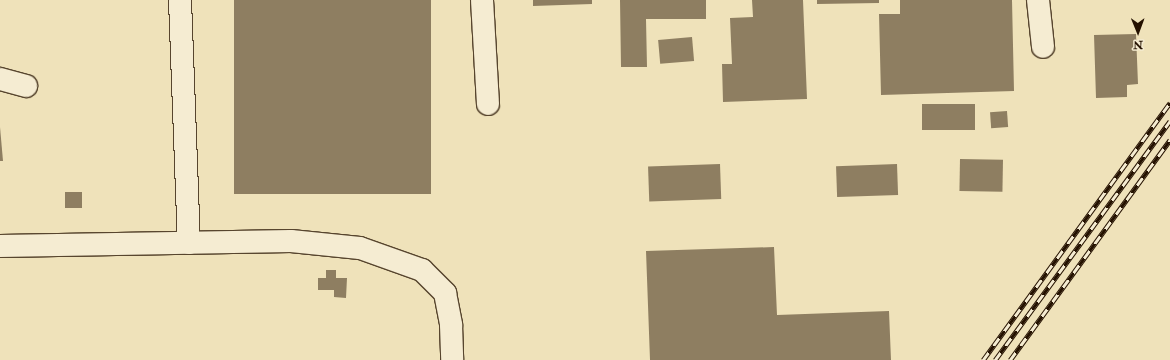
<!DOCTYPE html>
<html>
<head>
<meta charset="utf-8">
<style>
  body { margin:0 }
  #map { position:relative; width:1170px; height:360px; overflow:hidden; background:#efe2ba; font-family:"IM FELL Double Pica",serif }
  div>[style] { position:absolute }
  .building>* { inset:0; background:#8e7e61; transform-origin:0 0 }
  .roads { filter:drop-shadow(1px 0 #57452e) drop-shadow(-1px 0 #57452e) drop-shadow(0 1px #57452e) drop-shadow(0 -1px #57452e) }
  .minor>* { height:22px; margin:-11px; padding:0 11px; transform-origin:11px; border-radius:11px; background:#f5ecd2 }
  .rail>* { height:4.5px; margin-top:-2.25px; transform-origin:0; background:repeating-linear-gradient(90deg,#f5ecd2 0 9px,#241100 0 18px); box-sizing:border-box; border-block:1px solid #241100 }
  span { translate:-50% -50%; white-space:nowrap; text-align:center; line-height:1.15; -webkit-text-stroke:4px #f5ecd2; paint-order:stroke }
  .north { position:absolute; left:1118px; top:12px; width:40px; height:40px; -webkit-text-stroke:3px #f5ecd2; paint-order:stroke; rotate:179deg; font-size:11px; font-weight:700; line-height:16px; text-align:center; color:#241100 }
  .north::after { content:''; display:block; margin:auto; width:14px; height:18px; background:#241100; clip-path:polygon(50% 0,100% 100%,50% 72%,0 100%) }
</style>
</head>
<body>
<div id="map">
  <div class="building">
    <div style="left:234px;top:0;width:197px;height:194px"></div>
    <div style="clip-path:polygon(533px 0,592px 0,592px 4px,533px 6px)"></div>
    <div style="clip-path:polygon(620px 0,706px 0,706px 19px,646px 19px,647px 67px,621px 67px)"></div>
    <div style="clip-path:polygon(752px 0,803px 0,807px 99px,723px 102px,722px 64px,732px 64px,730px 18px,753px 17px)"></div>
    <div style="clip-path:polygon(817px 0,879px 0,879px 3px,817px 4px)"></div>
    <div style="clip-path:polygon(900px 0,1012px 0,1014px 91px,881px 95px,879px 14px,900px 14px)"></div>
    <div style="clip-path:polygon(1136px 34px,1138px 84px,1127px 85px,1127px 97px,1096px 98px,1094px 35px)"></div>
    <div style="left:692px;top:37px;width:24px;height:34px;rotate:85deg"></div>
    <div style="left:922px;top:104px;width:53px;height:26px"></div>
    <div style="left:1007px;top:111px;width:16px;height:17px;rotate:86deg"></div>
    <div style="clip-path:polygon(0 127px,3px 161px,0 161px)"></div>
    <div style="left:960px;top:159px;width:43px;height:32px;rotate:1deg"></div>
    <div style="left:720px;top:164px;width:35px;height:72px;rotate:88deg"></div>
    <div style="left:897px;top:164px;width:31px;height:61px;rotate:88deg"></div>
    <div style="left:65px;top:192px;width:17px;height:16px"></div>
    <div style="clip-path:polygon(774px 247px,777px 315px,889px 311px,891px 360px,650px 360px,646px 251px)"></div>
    <div style="clip-path:polygon(326px 270px,336px 270px,336px 278px,347px 278px,346px 298px,334px 297px,334px 290px,318px 290px,318px 278px,326px 278px)"></div>
  </div>
  <div class="roads">
    <div class="minor">
      <div style="left:180px;top:0;width:243px;rotate:87.9deg"></div>
      <div style="left:482px;top:0;width:104px;rotate:86.7deg"></div>
      <div style="left:1038px;top:0;width:47px;rotate:83.9deg"></div>
      <div style="left:0;top:79px;width:27px;rotate:15deg"></div>
      <div style="left:0;top:246px;width:291px;rotate:-1deg"></div>
      <div style="left:291px;top:241px;width:69px;rotate:5.8deg"></div>
      <div style="left:360px;top:248px;width:66px;rotate:19.5deg"></div>
      <div style="left:422px;top:270px;width:33px;rotate:45deg"></div>
      <div style="left:445px;top:293px;width:33px;rotate:79deg"></div>
      <div style="left:451px;top:325px;width:35px;rotate:88deg"></div>
    </div>
  </div>
  <div class="rail">
    <div style="left:983px;top:360px;width:318px;rotate:-54deg"></div>
    <div style="left:995px;top:360px;width:296px;rotate:-53.8deg"></div>
    <div style="left:1010px;top:360px;width:272px;rotate:-54deg"></div>
  </div>
  <div class="north">N</div>
</div>
</body>
</html>
